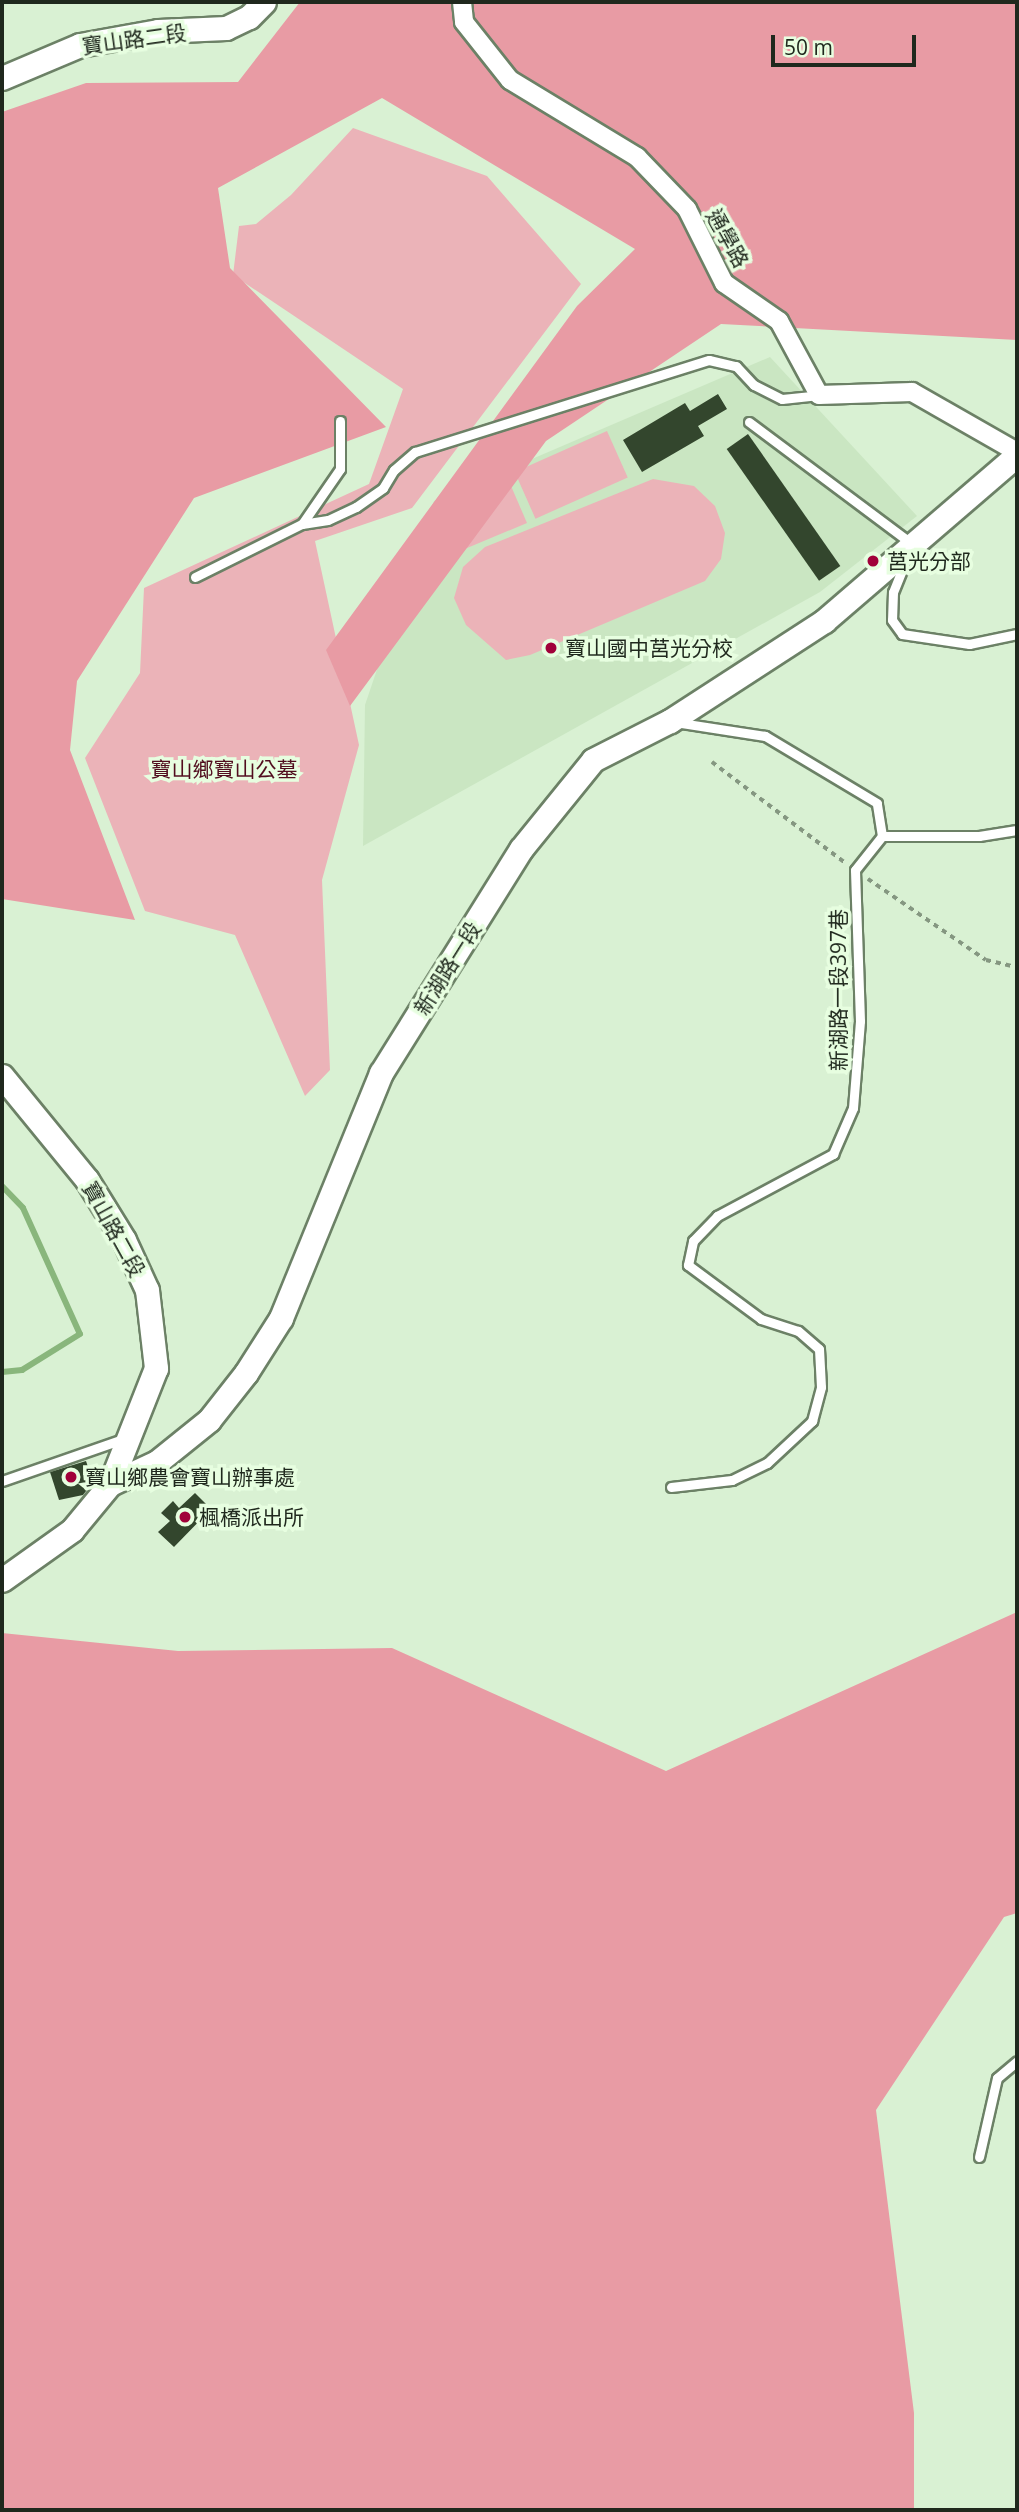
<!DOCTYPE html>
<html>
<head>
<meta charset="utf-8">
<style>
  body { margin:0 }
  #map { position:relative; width:1019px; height:2512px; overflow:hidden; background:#d9f1d3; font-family:"Open Sans","Noto Sans TC",sans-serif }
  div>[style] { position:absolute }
  .built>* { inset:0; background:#cae6c2 }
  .green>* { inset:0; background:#ebb3b8; transform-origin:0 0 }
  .forest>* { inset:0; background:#e89ba4 }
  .stream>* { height:6px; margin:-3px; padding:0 3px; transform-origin:3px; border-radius:3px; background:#89b67c }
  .building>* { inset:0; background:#33462d; transform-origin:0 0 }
  .path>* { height:3.5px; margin-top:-1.75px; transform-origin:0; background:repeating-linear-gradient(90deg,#859781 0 5px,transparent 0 10px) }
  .roads { filter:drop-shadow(2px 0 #6c8166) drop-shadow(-2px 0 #6c8166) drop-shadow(0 2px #6c8166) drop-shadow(0 -2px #6c8166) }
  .service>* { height:9px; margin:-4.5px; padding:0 4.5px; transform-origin:4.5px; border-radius:4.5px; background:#fff }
  .minor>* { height:18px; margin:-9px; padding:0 9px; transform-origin:9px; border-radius:9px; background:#fff }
  .tertiary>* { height:23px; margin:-11.5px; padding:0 11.5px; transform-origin:11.5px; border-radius:11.5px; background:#fff }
  .dots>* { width:19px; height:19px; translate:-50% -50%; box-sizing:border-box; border:4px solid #e7fee0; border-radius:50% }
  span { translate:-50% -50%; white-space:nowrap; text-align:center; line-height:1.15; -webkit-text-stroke:7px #e7fee0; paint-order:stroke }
  .street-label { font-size:21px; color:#1f281d }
  .poi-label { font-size:21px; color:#1f281d }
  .left { translate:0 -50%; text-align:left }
  .park-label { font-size:21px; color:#510d1e }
  .frame { position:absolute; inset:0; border:4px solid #1f281d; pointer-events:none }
  .scale { position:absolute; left:771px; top:35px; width:145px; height:32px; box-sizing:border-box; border:4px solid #1f281d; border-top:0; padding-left:9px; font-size:21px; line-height:24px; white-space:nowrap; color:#1f281d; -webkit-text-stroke:5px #e7fee0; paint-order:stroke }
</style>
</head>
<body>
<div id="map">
  <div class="built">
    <div style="clip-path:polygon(770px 357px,917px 516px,820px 592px,363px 846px,365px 705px,434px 501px)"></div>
  </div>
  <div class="green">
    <div style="clip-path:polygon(353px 128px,487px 176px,581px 284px,412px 508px,315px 541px,359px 745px,322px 880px,330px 1070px,305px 1096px,235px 935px,145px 911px,85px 758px,140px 673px,144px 588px,369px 484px,403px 389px,233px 275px,239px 226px,256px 224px,291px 195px)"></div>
    <div style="left:607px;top:431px;width:51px;height:101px;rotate:66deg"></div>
    <div style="clip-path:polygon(508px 479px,527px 523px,448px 556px)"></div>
    <div style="clip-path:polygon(653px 479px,694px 486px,715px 506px,725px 533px,721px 559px,705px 581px,530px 655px,506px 660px,466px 625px,454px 598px,463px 567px,485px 547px)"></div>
  </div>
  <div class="forest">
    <div style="clip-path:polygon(300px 2px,1017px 2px,1017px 340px,721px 324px,546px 441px,350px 706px,326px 650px,577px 306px,635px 249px,382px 98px,218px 188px,230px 268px,386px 427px,194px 498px,77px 681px,70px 750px,135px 920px,2px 899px,2px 112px,86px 83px,238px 82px)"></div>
    <div style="clip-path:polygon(1017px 1612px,1017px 1913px,1004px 1917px,876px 2110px,914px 2413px,914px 2510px,2px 2510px,2px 1633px,178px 1651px,392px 1648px,666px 1771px)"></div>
  </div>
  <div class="stream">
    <div style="left:2px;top:1186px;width:30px;rotate:46deg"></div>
    <div style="left:23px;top:1208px;width:138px;rotate:65.7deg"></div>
    <div style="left:80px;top:1334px;width:68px;rotate:148.2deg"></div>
    <div style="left:22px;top:1370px;width:20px;rotate:174deg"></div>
  </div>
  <div class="building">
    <div style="clip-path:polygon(718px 394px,727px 409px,698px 426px,704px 436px,642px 472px,623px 440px,685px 403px,690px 411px)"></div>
    <div style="left:748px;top:434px;width:161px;height:26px;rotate:55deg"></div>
    <div style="clip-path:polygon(86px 1461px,93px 1482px,83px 1495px,59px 1500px,50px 1472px)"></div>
    <div style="clip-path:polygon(195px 1493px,211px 1509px,174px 1547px,158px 1532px,170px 1521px,161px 1513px,173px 1501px,179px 1508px)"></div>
  </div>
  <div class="path">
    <div style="left:712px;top:762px;width:166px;rotate:37.1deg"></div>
    <div style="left:868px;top:879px;width:143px;rotate:34.5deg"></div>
    <div style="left:986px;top:960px;width:32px;rotate:13deg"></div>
  </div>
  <div class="roads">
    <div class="service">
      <div style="left:749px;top:422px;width:204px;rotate:36.8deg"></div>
      <div style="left:302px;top:524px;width:67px;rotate:-55.4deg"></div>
      <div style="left:340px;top:469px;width:48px;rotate:-90deg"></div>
      <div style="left:906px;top:560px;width:35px;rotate:112deg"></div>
      <div style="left:893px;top:592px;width:28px;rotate:92deg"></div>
      <div style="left:892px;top:620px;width:17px;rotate:54deg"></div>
      <div style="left:902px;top:634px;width:68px;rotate:8.5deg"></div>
      <div style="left:969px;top:644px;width:49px;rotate:-11.8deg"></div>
      <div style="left:195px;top:577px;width:119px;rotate:-26.4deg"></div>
      <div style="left:302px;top:524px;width:26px;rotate:-9deg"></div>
      <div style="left:328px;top:520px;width:31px;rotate:-25deg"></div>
      <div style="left:356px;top:507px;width:33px;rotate:-35deg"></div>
      <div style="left:383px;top:488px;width:21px;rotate:-59deg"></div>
      <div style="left:394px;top:470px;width:28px;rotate:-41deg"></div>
      <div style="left:415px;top:452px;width:308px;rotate:-17.4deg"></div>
      <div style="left:709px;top:360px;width:28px;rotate:13deg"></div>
      <div style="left:736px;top:366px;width:26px;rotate:47deg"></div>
      <div style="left:754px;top:385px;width:31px;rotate:27deg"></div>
      <div style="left:782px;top:399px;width:37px;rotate:-6deg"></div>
      <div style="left:882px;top:836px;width:97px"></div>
      <div style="left:979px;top:836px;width:38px;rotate:-9deg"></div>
      <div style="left:2px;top:1481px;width:128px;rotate:-19.1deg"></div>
      <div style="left:671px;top:1487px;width:61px;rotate:-6.5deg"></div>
      <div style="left:732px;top:1480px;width:39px;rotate:-26deg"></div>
      <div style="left:767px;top:1463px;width:62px;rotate:-43deg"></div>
      <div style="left:812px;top:1421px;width:35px;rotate:-75deg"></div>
      <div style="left:821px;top:1387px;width:38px;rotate:-93deg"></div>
      <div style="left:819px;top:1349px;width:28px;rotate:-139deg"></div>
      <div style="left:798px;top:1331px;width:39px;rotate:-162deg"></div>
      <div style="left:761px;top:1319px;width:91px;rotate:-143.5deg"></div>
      <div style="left:688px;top:1265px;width:25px;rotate:-78deg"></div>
      <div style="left:693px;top:1241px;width:35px;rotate:-46deg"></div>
      <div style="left:717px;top:1216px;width:132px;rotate:-28.1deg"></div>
      <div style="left:833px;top:1154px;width:50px;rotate:-66.5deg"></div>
      <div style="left:853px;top:1108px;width:87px;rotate:-85.4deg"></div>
      <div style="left:860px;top:1021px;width:151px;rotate:-91.9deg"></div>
      <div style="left:855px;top:870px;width:43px;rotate:-51.5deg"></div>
      <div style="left:882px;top:836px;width:33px;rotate:-99deg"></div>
      <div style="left:877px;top:803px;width:131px;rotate:-149.1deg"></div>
      <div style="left:765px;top:736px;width:91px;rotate:-171.2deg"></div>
      <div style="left:979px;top:2157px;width:81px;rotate:-77.2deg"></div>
      <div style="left:997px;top:2078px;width:26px;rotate:-40deg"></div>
    </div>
    <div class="minor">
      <div style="left:462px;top:2px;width:20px;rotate:84deg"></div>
      <div style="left:464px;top:22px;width:74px;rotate:51.6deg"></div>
      <div style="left:510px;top:80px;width:149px;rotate:31.2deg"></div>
      <div style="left:637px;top:157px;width:72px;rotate:46.1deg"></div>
      <div style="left:687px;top:209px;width:83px;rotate:63.4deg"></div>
      <div style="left:724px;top:283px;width:67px;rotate:34.6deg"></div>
      <div style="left:779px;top:321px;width:84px;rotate:61.6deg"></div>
      <div style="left:819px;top:395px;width:93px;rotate:-1.8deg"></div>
      <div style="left:912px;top:392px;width:121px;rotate:29.7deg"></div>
    </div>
    <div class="tertiary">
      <div style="left:2px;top:78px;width:85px;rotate:-22.9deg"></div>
      <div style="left:80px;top:45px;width:79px;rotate:-10.2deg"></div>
      <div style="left:158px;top:31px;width:68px;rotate:-2.5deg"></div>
      <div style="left:226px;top:28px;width:25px;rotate:-26deg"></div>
      <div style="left:249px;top:17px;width:21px;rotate:-45deg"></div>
      <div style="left:2px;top:1076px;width:134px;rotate:50.7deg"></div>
      <div style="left:87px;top:1180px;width:70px;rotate:58.3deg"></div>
      <div style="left:124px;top:1240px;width:55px;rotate:65.3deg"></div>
      <div style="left:147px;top:1290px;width:79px;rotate:83.4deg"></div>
      <div style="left:156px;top:1368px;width:125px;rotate:111.6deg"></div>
      <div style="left:2px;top:1580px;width:86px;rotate:-35.5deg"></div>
      <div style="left:72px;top:1530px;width:60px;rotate:-50.4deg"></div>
      <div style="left:110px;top:1484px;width:52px;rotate:-25.1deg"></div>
      <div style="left:157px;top:1462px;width:67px;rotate:-38.9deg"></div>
      <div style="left:209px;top:1420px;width:60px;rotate:-51.8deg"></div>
      <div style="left:246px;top:1373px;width:65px;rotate:-57.5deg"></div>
      <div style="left:281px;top:1318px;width:265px;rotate:-67.8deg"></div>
      <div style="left:381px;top:1073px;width:264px;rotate:-58deg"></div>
      <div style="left:521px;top:849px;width:114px;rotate:-51deg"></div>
      <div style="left:593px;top:760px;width:86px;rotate:-26.9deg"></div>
      <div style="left:670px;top:721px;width:184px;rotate:-33deg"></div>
      <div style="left:824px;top:621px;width:255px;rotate:-40.7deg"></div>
    </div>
  </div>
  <div class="dots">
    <div style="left:873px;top:561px;background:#a1013a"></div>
    <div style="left:551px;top:648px;background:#a1013a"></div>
    <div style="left:71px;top:1477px;background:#a1013a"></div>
    <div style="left:185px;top:1517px;background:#a1013a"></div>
  </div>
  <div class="street-label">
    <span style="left:134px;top:39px;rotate:-8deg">寶山路二段</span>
    <span style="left:728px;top:238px;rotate:61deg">通學路</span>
    <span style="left:447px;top:968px;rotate:-58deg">新湖路一段</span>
    <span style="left:838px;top:990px;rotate:-90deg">新湖路一段397巷</span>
    <span style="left:114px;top:1229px;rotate:61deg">寶山路二段</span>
  </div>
  <div class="poi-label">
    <span class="left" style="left:887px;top:561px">莒光分部</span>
    <span class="left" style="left:565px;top:648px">寶山國中莒光分校</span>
    <span class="left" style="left:85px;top:1477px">寶山鄉農會寶山辦事處</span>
    <span class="left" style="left:199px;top:1517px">楓橋派出所</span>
  </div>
  <div class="park-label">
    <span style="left:224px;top:769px">寶山鄉寶山公墓</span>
  </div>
  <div class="frame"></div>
  <div class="scale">50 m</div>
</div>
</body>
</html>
